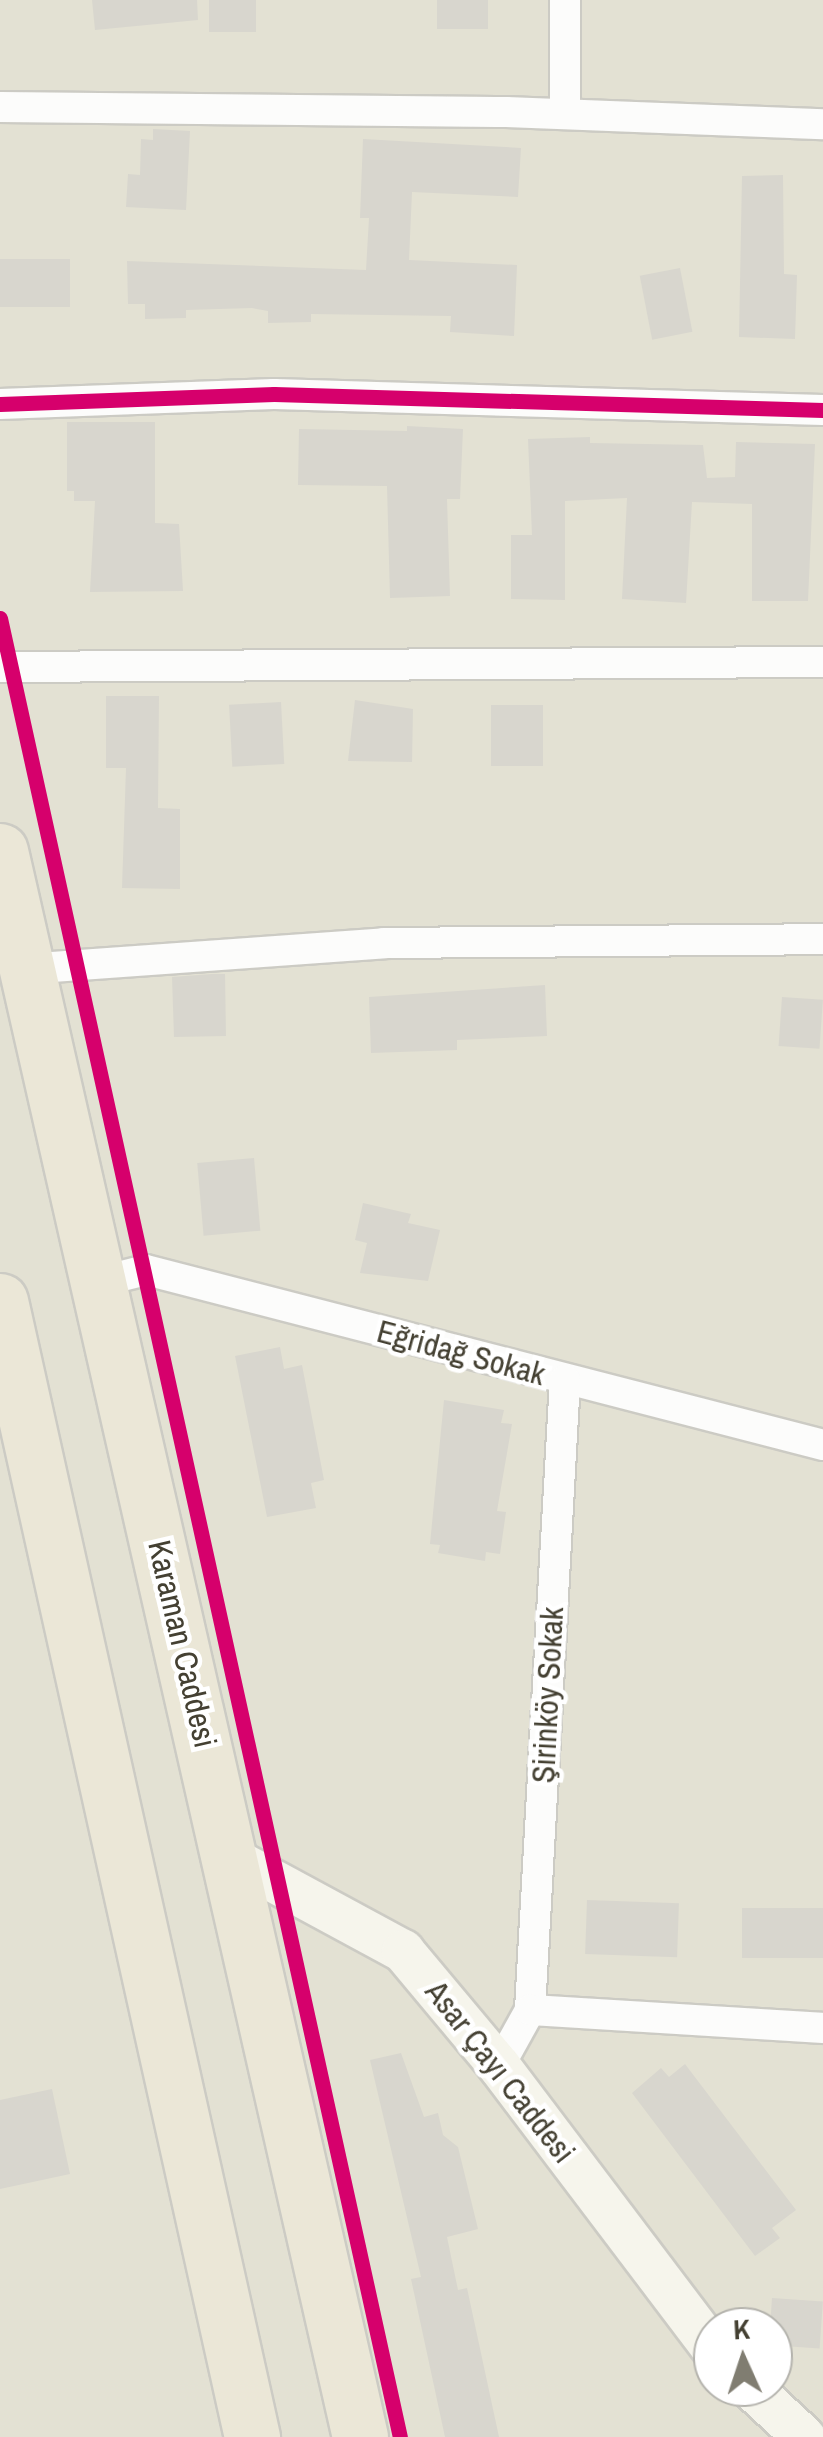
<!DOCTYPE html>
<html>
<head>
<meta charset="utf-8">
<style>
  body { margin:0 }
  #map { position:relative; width:823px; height:2437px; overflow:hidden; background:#eeede6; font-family:"Archivo Narrow",sans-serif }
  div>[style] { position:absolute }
  .residential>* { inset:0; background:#e3e1d3 }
  .building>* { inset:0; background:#d8d6ce; transform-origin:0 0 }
  .roads { filter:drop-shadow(2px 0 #cccbc4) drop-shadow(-2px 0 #cccbc4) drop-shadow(0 2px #cccbc4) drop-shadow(0 -2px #cccbc4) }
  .street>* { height:30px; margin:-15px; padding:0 15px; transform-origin:15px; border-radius:15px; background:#fcfcfb }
  .secondary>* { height:42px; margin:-21px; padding:0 21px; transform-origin:21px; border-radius:21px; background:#f6f5ec }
  .highway>* { height:55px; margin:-27.5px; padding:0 27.5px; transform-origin:27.5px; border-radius:27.5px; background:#ebe7d7 }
  .cycleway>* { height:15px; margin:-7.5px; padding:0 7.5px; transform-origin:7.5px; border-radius:7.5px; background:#d6006c }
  span { translate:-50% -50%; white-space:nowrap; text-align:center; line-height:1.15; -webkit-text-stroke:9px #fff; paint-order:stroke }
  .street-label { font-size:32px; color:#444032 }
  .north { position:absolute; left:693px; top:2307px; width:100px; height:100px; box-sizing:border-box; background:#fff; border:2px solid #b4b3ad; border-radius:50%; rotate:357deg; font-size:28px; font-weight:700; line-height:40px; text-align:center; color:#444032 }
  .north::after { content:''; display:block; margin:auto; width:35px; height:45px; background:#807d71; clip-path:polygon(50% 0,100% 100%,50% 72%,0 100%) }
</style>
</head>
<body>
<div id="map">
  <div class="residential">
    <div style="clip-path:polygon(evenodd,0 0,823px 0,823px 2437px,0 2437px,0 0,713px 2327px,773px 2327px,773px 2387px,713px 2387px,713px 2327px)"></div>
  </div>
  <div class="building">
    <div style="clip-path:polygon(92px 0,197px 0,198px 20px,95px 30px)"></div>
    <div style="left:209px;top:0;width:47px;height:32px"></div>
    <div style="left:437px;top:0;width:51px;height:29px"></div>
    <div style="clip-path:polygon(153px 129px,190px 131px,186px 210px,126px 207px,128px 174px,140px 175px,141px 139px,153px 140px)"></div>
    <div style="clip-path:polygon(363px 139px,521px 148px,518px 197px,412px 192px,409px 260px,517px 265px,514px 336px,450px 332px,451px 316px,311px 314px,311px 322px,268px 323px,268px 311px,252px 308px,186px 310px,186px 318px,145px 319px,145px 304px,128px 304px,127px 261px,366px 270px,369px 218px,360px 218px)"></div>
    <div style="clip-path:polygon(783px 175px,784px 274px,797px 275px,795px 339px,739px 337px,742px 176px)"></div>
    <div style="left:0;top:259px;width:70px;height:48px"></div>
    <div style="left:680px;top:268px;width:65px;height:41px;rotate:79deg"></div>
    <div style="clip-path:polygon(67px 422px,155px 422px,155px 523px,179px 524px,183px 591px,90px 592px,95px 501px,74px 501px,74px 491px,67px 491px)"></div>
    <div style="clip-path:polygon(407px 426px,463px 429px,460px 499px,447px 499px,450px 596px,390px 598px,387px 486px,298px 485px,299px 429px,407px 431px)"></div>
    <div style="clip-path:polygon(590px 437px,590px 443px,703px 445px,707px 478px,735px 477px,736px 442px,815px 444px,808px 601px,752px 601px,752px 504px,692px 502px,686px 603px,622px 599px,627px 498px,565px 501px,565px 600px,511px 599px,511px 535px,532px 535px,528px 439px)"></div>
    <div style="clip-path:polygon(106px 696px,159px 696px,158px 808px,180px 809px,180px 889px,122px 888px,126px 768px,106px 768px)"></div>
    <div style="clip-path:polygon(355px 700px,413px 709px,412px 762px,348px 761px)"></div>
    <div style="left:281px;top:702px;width:62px;height:52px;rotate:87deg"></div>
    <div style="left:491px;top:705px;width:52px;height:61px"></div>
    <div style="clip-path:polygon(212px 974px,225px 974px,226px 1036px,174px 1037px,172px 977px)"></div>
    <div style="clip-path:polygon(545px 985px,547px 1036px,457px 1040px,457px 1050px,371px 1053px,369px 997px)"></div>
    <div style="left:782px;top:997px;width:41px;height:49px;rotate:4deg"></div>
    <div style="left:254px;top:1158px;width:73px;height:57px;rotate:85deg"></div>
    <div style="clip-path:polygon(363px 1203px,411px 1214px,408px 1223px,440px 1230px,428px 1281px,360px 1273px,367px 1243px,355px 1240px)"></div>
    <div style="clip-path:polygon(280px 1347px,284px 1369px,302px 1365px,324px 1480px,311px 1483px,316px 1508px,267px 1517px,235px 1356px)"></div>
    <div style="clip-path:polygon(444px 1400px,504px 1410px,501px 1423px,512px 1424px,497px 1511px,506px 1512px,500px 1554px,486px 1552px,485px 1561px,438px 1553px,440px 1545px,430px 1544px)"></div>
    <div style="left:587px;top:1900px;width:92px;height:54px;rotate:2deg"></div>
    <div style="left:823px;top:1908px;width:50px;height:81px;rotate:90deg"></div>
    <div style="clip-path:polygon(401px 2053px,424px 2117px,438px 2113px,443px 2135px,458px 2147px,478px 2229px,447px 2237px,458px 2290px,467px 2288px,499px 2437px,445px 2437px,411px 2279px,421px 2277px,370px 2060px)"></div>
    <div style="clip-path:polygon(685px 2064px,796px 2210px,772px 2228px,780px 2238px,755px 2256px,632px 2093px,661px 2068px,669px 2077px)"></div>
    <div style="clip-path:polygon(52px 2089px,70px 2174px,0 2189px,0 2100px)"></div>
    <div style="left:772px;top:2298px;width:51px;height:47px;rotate:4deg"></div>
  </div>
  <div class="roads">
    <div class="street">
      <div style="left:0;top:107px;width:506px;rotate:0.57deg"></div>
      <div style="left:506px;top:112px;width:317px;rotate:2.2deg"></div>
      <div style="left:565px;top:114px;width:114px;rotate:-90deg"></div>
      <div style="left:0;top:404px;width:274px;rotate:-2.1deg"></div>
      <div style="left:274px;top:394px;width:549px;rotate:1.67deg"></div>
      <div style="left:0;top:667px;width:823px;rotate:-0.35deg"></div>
      <div style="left:25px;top:969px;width:360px;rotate:-4.1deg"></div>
      <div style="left:384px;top:943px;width:439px;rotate:-0.5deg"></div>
      <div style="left:98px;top:1282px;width:49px;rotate:-14deg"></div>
      <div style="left:146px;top:1270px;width:699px;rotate:14.49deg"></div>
      <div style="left:530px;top:2010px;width:631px;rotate:-86.82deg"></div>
      <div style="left:499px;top:2066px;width:64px;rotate:-61deg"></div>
      <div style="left:530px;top:2010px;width:294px;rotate:3.5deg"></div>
    </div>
    <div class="secondary">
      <div style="left:231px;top:1858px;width:196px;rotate:28.4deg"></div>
      <div style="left:403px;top:1951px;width:150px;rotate:50.1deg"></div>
      <div style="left:499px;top:2066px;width:355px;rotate:52.9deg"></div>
      <div style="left:750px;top:2387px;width:74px;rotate:42.8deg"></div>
    </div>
    <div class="highway">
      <div style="left:0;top:851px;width:1626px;rotate:77.21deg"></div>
      <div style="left:0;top:1301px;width:1164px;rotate:77.49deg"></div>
    </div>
  </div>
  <div class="cycleway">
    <div style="left:0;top:404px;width:274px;rotate:-2.1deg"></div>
    <div style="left:274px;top:394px;width:549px;rotate:1.67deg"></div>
    <div style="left:0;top:618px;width:1862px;rotate:77.6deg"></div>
  </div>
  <div class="street-label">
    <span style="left:461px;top:1353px;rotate:15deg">Eğridağ Sokak</span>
    <span style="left:182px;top:1644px;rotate:77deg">Karaman Caddesi</span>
    <span style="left:548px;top:1695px;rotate:-87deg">Şirinköy Sokak</span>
    <span style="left:500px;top:2072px;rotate:52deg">Asar Çayı Caddesi</span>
  </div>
  <div class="north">K</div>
</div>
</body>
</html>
